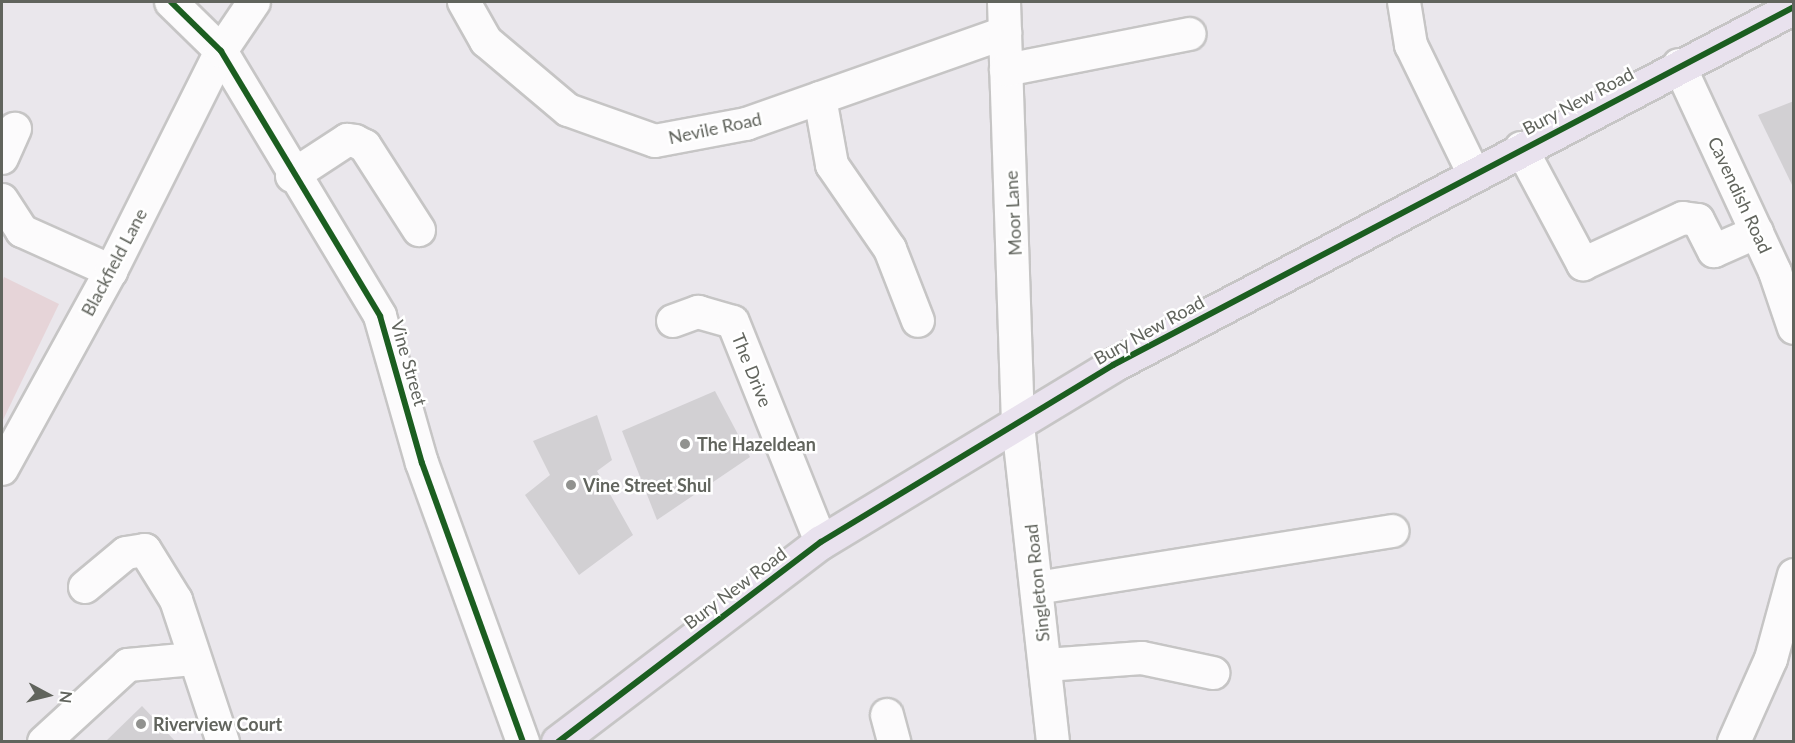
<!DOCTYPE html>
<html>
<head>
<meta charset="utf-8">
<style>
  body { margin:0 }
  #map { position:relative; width:1795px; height:743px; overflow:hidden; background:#eae7ec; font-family:Lato,sans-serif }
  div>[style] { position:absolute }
  .green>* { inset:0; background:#e6d4d8 }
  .building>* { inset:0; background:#d2d0d3 }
  .roads { filter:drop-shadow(2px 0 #c6c5c5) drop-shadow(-2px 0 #c6c5c5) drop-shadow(0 2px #c6c5c5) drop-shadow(0 -2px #c6c5c5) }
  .minor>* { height:32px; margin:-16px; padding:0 16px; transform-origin:16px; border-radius:16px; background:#fcfbfc }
  .highway>* { height:33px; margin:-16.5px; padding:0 16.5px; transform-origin:16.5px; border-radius:16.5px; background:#e9e2ee }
  .cycleway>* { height:6px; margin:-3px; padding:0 3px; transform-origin:3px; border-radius:3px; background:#1b5e20 }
  .dots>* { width:16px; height:16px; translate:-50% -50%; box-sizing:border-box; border:3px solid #fff; border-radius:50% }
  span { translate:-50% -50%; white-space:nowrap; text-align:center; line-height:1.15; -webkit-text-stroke:5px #fff; paint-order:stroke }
  .street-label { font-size:18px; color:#61645d }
  .poi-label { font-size:18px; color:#61645d; font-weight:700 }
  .left { translate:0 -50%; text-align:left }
  .frame { position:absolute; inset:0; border:3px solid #61645d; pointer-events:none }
  .north { position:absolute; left:18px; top:665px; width:60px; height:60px; -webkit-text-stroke:4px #fff; paint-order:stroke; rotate:97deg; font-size:16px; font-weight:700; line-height:24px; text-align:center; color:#61645d }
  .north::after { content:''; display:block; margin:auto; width:21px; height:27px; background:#61645d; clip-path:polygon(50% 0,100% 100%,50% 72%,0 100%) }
</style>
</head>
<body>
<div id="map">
  <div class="green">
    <div style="clip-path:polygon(4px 277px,59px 304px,2px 422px,2px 283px)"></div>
  </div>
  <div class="building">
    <div style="clip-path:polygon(1794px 101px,1794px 189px,1758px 115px)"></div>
    <div style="clip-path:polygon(715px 391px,750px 457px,657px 520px,622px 431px)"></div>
    <div style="clip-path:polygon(597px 415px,612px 460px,597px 471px,633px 535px,579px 575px,525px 495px,550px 475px,533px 441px)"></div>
    <div style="clip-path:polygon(142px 706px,176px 742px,105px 742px)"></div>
  </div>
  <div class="roads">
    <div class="minor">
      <div style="left:171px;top:2px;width:70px;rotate:44.4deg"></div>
      <div style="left:221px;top:51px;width:309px;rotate:59deg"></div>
      <div style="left:380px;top:316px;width:153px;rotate:74.1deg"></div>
      <div style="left:422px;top:463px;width:297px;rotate:70.1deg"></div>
      <div style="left:464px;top:2px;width:45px;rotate:60.6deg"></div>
      <div style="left:486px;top:41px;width:107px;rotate:40.1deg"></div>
      <div style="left:568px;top:110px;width:92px;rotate:19.6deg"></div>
      <div style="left:655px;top:141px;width:93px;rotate:-10.6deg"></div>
      <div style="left:746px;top:124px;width:275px;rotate:-19.4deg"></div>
      <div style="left:1004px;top:2px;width:423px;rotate:88.1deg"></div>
      <div style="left:1018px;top:425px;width:319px;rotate:83.7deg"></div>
      <div style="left:1404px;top:2px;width:44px;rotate:80.8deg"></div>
      <div style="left:1411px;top:45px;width:144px;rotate:64deg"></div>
      <div style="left:1679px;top:65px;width:228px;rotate:65.1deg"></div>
      <div style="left:1775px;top:272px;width:59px;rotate:71.3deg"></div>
      <div style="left:1006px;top:70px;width:187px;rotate:-11.1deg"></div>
      <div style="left:820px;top:98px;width:68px;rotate:79.8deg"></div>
      <div style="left:832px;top:165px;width:102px;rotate:55.4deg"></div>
      <div style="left:890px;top:249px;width:77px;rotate:68.7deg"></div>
      <div style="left:1521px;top:148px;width:132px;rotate:61.9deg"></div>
      <div style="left:1583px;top:264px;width:110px;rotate:-24.7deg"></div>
      <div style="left:1683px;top:218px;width:15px;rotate:8deg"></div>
      <div style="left:1698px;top:220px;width:35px;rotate:63deg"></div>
      <div style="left:1714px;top:251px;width:47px;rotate:-23.8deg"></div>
      <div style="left:2px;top:158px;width:32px;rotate:-66deg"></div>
      <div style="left:292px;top:176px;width:66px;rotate:-33.2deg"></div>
      <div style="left:347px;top:140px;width:8px;rotate:7deg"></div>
      <div style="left:355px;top:141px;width:11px;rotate:27deg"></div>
      <div style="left:365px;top:146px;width:100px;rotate:57.3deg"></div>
      <div style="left:2px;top:200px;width:37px;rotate:57deg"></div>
      <div style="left:22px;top:231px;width:98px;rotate:24.2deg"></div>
      <div style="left:673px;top:321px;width:27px;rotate:-20deg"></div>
      <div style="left:698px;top:312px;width:36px;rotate:16deg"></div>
      <div style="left:733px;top:322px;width:237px;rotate:68.2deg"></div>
      <div style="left:2px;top:469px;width:226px;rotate:-61.2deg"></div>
      <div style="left:111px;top:271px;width:246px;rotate:-63.4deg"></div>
      <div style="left:221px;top:51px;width:59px;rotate:-56deg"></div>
      <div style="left:85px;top:587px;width:53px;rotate:-39.7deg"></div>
      <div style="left:126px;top:553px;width:19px;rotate:-9deg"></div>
      <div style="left:145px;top:550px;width:59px;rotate:58.2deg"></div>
      <div style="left:176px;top:600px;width:150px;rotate:71.7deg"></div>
      <div style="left:1037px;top:588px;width:360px;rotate:-9.1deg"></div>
      <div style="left:1046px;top:665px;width:96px;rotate:-4.2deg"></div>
      <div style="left:1142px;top:658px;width:73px;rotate:11.9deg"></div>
      <div style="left:887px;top:715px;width:28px;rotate:75deg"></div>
      <div style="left:44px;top:742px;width:114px;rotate:-42.5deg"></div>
      <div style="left:128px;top:665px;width:65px;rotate:-5.3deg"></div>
      <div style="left:1734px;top:742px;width:91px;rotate:-66deg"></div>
      <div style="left:1771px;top:659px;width:87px;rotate:-74.7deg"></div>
    </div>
    <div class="highway">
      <div style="left:558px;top:742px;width:330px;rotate:-37.3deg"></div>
      <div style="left:821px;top:542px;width:341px;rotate:-31.2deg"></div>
      <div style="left:1113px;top:365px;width:769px;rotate:-27.73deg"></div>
    </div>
  </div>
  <div class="cycleway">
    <div style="left:171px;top:2px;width:70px;rotate:44.4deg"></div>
    <div style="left:221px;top:51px;width:309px;rotate:59deg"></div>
    <div style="left:380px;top:316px;width:153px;rotate:74.1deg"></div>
    <div style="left:422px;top:463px;width:297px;rotate:70.1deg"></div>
    <div style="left:558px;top:742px;width:330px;rotate:-37.3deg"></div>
    <div style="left:821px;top:542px;width:341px;rotate:-31.2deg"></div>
    <div style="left:1113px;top:365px;width:769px;rotate:-27.73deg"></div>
  </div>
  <div class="dots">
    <div style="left:685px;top:444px;background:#91928f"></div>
    <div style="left:571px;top:485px;background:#91928f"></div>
    <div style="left:141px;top:724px;background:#91928f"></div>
  </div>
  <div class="street-label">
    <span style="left:1578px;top:101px;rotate:-28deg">Bury New Road</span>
    <span style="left:715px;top:128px;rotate:-12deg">Nevile Road</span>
    <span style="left:1740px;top:195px;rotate:65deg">Cavendish Road</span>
    <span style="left:1013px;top:213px;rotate:-93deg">Moor Lane</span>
    <span style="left:114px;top:262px;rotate:-62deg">Blackfield Lane</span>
    <span style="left:1149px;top:330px;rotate:-29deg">Bury New Road</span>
    <span style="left:409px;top:363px;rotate:74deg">Vine Street</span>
    <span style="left:752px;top:370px;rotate:68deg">The Drive</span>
    <span style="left:1037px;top:583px;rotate:-96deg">Singleton Road</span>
    <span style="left:735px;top:588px;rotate:-37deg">Bury New Road</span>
  </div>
  <div class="poi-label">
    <span class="left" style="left:697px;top:444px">The Hazeldean</span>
    <span class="left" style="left:583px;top:485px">Vine Street Shul</span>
    <span class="left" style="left:153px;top:724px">Riverview Court</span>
  </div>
  <div class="frame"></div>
  <div class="north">N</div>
</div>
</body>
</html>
